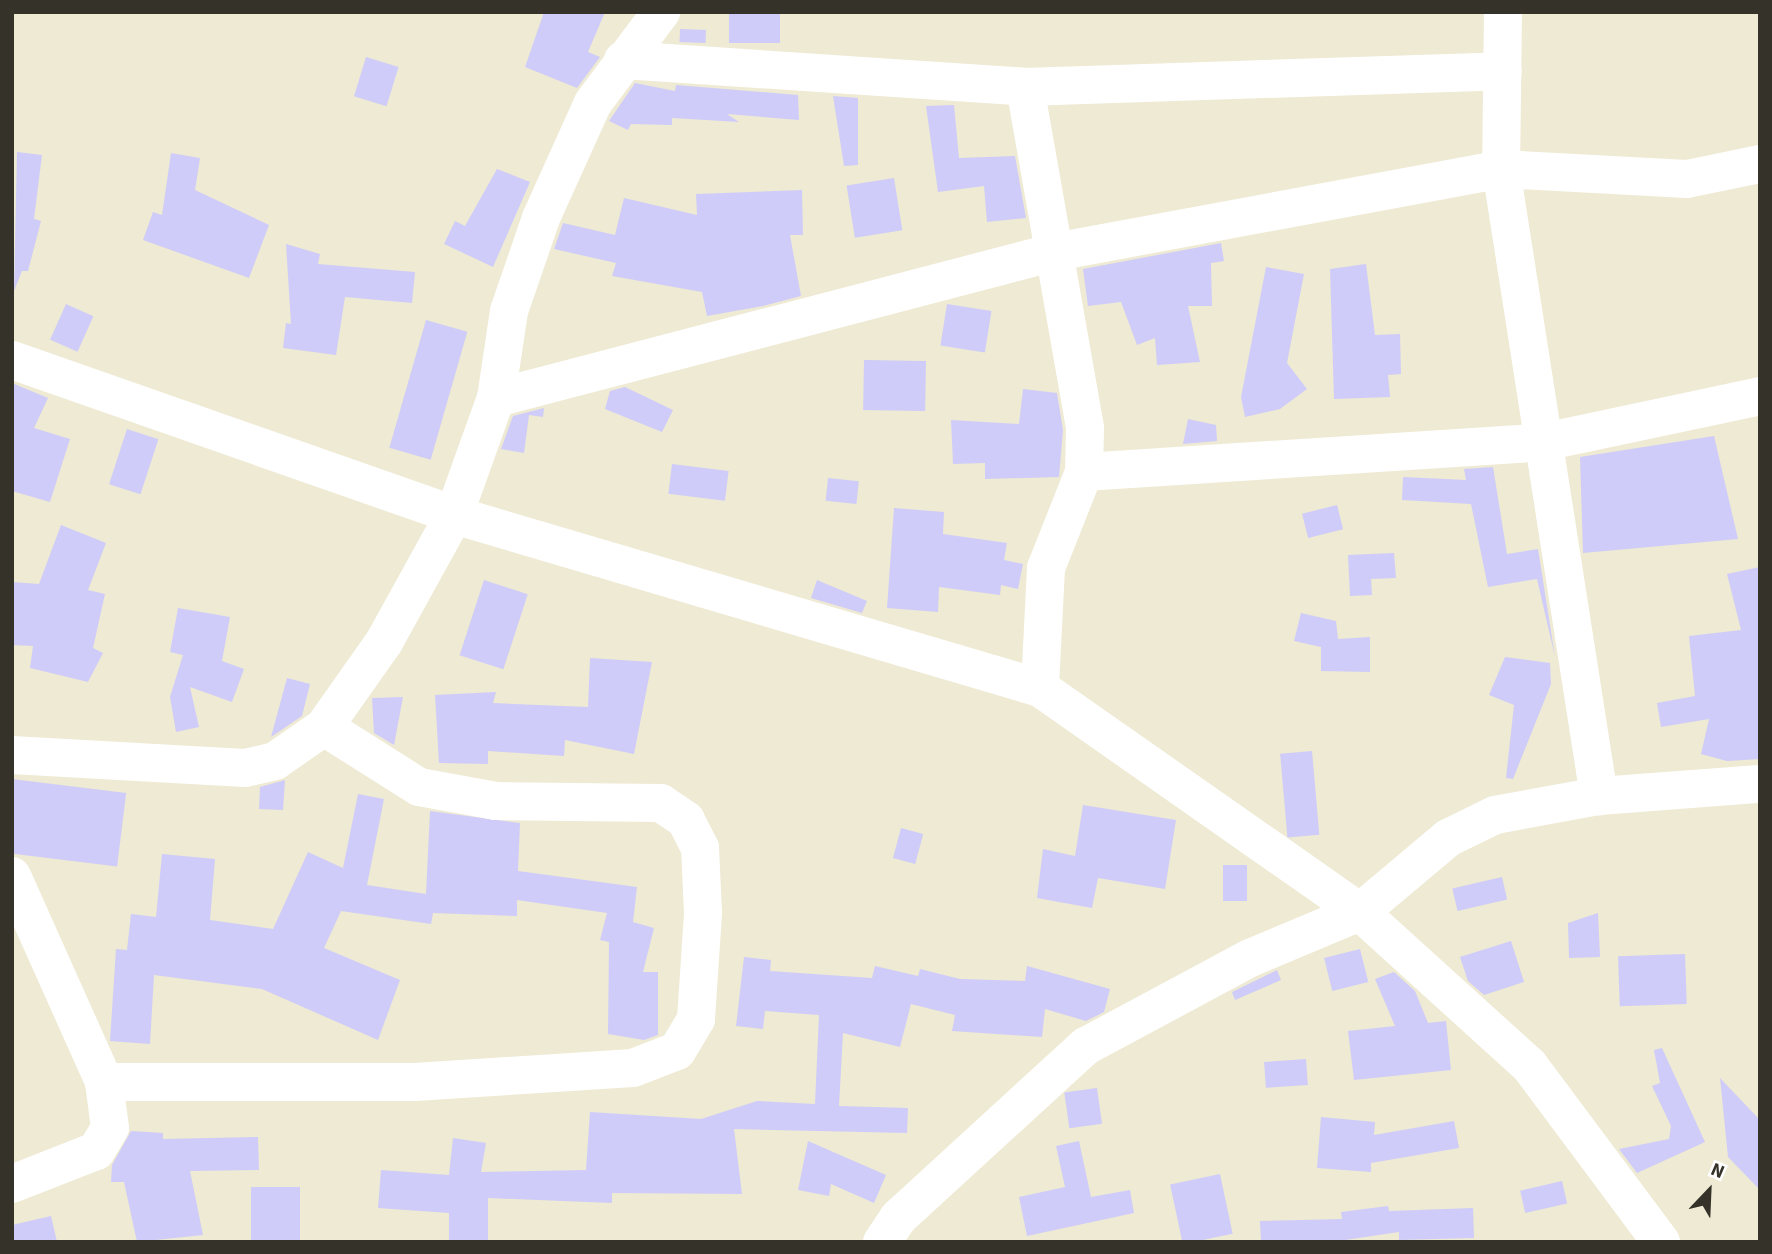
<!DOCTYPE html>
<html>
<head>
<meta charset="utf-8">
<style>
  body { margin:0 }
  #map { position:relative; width:1772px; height:1254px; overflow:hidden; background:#eeead3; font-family:"Source Sans 3",sans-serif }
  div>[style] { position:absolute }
  .building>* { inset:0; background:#cfccf9; transform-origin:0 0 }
  .minor>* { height:38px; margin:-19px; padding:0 19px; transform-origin:19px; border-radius:19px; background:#fff }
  span { translate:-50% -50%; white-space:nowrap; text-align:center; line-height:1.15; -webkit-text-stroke:5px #fff; paint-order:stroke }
  .frame { position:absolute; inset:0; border:14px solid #343229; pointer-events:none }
  .north { position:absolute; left:1674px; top:1156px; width:70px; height:70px; -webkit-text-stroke:5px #fff; paint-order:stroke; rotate:23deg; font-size:19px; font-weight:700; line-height:28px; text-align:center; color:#343229 }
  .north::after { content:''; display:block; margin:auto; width:24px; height:32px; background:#343229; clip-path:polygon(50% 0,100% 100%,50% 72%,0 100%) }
</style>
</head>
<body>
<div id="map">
  <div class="building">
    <div style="clip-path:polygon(544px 12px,605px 12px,588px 52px,600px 57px,577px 88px,525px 67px)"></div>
    <div style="left:729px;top:12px;width:51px;height:31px"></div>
    <div style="left:680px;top:29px;width:26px;height:13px;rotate:2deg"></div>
    <div style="left:366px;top:57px;width:34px;height:41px;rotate:17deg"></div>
    <div style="clip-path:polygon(635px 83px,675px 91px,676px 85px,798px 95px,799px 120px,727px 114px,739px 122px,672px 118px,672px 125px,631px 124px,628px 130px,609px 121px)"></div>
    <div style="clip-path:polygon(833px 96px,858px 98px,858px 165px,844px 166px)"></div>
    <div style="clip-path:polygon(954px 105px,959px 158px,1015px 156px,1026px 218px,987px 222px,984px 186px,938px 192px,926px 106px)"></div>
    <div style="clip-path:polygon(17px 152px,42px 155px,34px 219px,41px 221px,28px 271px,22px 271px,14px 291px)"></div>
    <div style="clip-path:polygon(171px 153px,200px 158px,195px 190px,269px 225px,249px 278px,143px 240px,153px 212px,162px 215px)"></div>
    <div style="clip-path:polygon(497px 169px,530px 182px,493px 267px,444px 244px,455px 221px,465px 226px)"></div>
    <div style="left:894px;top:178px;width:53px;height:48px;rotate:81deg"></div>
    <div style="clip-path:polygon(802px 190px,803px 235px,790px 235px,801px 296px,763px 306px,707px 316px,702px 292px,612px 276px,616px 263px,554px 249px,563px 223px,615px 235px,624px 198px,697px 215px,696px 194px)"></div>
    <div style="clip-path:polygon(1221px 243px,1224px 261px,1211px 263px,1212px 306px,1188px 306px,1200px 362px,1157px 365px,1155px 338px,1137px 345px,1121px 302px,1088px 306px,1083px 269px)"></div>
    <div style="clip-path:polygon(286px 244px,320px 254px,318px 264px,415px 272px,412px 303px,345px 297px,336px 355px,283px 348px,286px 323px,291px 324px)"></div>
    <div style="clip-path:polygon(1366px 264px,1375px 335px,1400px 334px,1401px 374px,1388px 375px,1390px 397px,1334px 399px,1330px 269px)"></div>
    <div style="clip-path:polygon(1266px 267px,1304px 274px,1287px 363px,1307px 389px,1280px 409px,1245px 417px,1241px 397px)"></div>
    <div style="left:66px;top:304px;width:30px;height:39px;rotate:24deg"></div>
    <div style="left:947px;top:304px;width:45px;height:42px;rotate:9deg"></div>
    <div style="left:426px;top:320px;width:43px;height:133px;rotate:16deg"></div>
    <div style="left:864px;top:360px;width:62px;height:50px;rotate:1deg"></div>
    <div style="clip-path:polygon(12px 383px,48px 398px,34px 428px,70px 439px,50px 502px,12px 491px)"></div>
    <div style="clip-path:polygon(625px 387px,673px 410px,662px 432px,605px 409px,610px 391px)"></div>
    <div style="clip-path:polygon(1023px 389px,1057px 393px,1063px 430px,1059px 477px,985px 479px,985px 463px,953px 464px,951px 420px,1019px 424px)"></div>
    <div style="clip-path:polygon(544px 408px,543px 417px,529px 415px,524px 453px,501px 449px,513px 416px)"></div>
    <div style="clip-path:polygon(1188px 419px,1216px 425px,1217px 441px,1183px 444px)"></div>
    <div style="left:127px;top:429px;width:33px;height:58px;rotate:18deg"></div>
    <div style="clip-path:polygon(1714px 436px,1738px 539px,1583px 553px,1580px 457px)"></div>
    <div style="left:672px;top:464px;width:57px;height:30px;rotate:7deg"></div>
    <div style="clip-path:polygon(1493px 467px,1507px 554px,1538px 549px,1555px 657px,1537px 579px,1488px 587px,1471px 504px,1402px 500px,1403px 477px,1466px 480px,1464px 469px)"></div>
    <div style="left:828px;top:478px;width:31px;height:23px;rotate:6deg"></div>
    <div style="left:1337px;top:505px;width:25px;height:36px;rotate:76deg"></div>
    <div style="clip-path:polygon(894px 508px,944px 512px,943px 534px,1007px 543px,1004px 560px,1023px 564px,1018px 589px,1001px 585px,1000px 595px,939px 587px,938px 612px,887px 608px)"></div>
    <div style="clip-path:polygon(61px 525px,106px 543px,88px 590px,105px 594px,93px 648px,103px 653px,88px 682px,30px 668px,33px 646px,12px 645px,12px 582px,39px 584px)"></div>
    <div style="clip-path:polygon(1394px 553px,1396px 578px,1371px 579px,1372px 595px,1350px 596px,1348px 555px)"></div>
    <div style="clip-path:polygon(1760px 567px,1760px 759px,1727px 761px,1701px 754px,1709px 719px,1661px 727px,1657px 703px,1695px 696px,1689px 636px,1741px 630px,1727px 574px)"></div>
    <div style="left:484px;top:580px;width:46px;height:79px;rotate:18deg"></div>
    <div style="clip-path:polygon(817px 580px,867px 601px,862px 613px,811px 598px)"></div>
    <div style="clip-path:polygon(178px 608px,230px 617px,222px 661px,244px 669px,232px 702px,190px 687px,199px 727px,176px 732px,170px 697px,183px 655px,170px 652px)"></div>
    <div style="clip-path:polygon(1301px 613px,1336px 621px,1338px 639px,1370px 637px,1370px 672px,1321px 671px,1321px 647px,1294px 641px)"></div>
    <div style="clip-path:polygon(1505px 657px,1550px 663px,1551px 684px,1513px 779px,1506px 778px,1514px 705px,1489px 695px)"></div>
    <div style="clip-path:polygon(590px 658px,652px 662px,634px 754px,565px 740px,564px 756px,488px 751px,488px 764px,439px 763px,435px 695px,496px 692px,493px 703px,588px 707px)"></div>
    <div style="clip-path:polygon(287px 678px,310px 684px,302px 716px,271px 737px)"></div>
    <div style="clip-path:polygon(403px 697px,394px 745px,374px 733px,372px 698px)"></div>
    <div style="left:1312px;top:751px;width:84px;height:32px;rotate:85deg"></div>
    <div style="left:12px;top:779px;width:115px;height:74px;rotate:7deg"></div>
    <div style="clip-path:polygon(285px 780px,283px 810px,259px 809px,260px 787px)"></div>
    <div style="clip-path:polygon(358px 794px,384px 799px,367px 885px,426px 894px,430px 811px,520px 823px,518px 871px,637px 887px,633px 922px,654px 928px,643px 972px,658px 972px,658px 1035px,644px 1040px,608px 1034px,609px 942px,600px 940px,607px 913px,517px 900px,517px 916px,433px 913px,431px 924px,341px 911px,324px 948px,400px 980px,378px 1040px,262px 989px,154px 975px,150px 1044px,110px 1041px,116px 949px,127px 950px,131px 914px,156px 917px,162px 854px,215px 859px,210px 920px,273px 929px,308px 852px,343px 868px)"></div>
    <div style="clip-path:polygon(1083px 805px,1176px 820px,1165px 889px,1098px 878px,1092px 908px,1037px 898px,1043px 849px,1075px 856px)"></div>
    <div style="left:901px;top:828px;width:23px;height:31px;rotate:15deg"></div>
    <div style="left:1223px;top:865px;width:24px;height:36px"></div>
    <div style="left:1502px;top:877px;width:23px;height:51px;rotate:77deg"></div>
    <div style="clip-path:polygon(1598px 913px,1600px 957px,1569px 958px,1568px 923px)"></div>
    <div style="clip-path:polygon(1511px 941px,1524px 982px,1484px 995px,1468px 981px,1460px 957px)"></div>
    <div style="left:1360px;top:949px;width:34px;height:37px;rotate:76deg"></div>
    <div style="left:1685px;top:954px;width:50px;height:67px;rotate:88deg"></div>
    <div style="clip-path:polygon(744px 957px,771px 960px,770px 971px,872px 978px,875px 966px,918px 976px,920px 969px,960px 979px,1025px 981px,1027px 966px,1110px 989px,1104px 1012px,1086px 1021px,1045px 1009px,1042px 1037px,952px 1031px,955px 1015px,911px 1004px,900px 1047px,843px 1033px,839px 1106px,908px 1108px,907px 1133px,734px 1129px,742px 1194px,612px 1193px,612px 1203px,488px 1198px,488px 1242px,449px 1242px,449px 1213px,378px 1208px,381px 1170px,449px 1175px,453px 1138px,486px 1143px,481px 1172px,586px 1170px,590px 1112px,701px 1119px,757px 1101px,815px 1104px,819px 1015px,765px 1011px,763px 1029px,736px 1026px)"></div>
    <div style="clip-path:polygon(1277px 970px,1281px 980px,1235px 1000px,1232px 992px)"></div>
    <div style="clip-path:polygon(1394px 972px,1415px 991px,1428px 1023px,1446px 1021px,1451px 1070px,1354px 1080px,1348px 1031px,1395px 1026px,1375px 979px)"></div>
    <div style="clip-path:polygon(1662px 1048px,1705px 1142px,1637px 1173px,1619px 1149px,1669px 1139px,1671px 1126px,1652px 1086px,1660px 1083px,1654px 1050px)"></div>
    <div style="left:1306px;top:1059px;width:26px;height:42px;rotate:86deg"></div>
    <div style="clip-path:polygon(1720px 1078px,1760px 1120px,1760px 1190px,1728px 1157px)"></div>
    <div style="left:1097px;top:1088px;width:36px;height:33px;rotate:82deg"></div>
    <div style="clip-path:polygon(1321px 1117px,1375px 1122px,1374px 1135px,1454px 1121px,1459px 1148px,1371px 1163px,1371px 1172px,1317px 1168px)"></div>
    <div style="clip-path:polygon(131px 1131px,163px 1133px,163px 1139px,258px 1137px,259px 1170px,190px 1171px,203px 1235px,137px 1242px,124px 1182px,111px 1182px,112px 1165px)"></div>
    <div style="clip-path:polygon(808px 1141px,886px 1175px,874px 1203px,831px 1184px,829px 1196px,798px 1190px)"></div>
    <div style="clip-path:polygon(1079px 1141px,1091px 1197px,1130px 1190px,1134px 1213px,1027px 1236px,1019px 1197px,1065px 1187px,1056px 1146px)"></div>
    <div style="left:1220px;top:1174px;width:61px;height:51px;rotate:78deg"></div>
    <div style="left:1562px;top:1181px;width:23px;height:43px;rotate:77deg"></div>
    <div style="left:251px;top:1187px;width:49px;height:55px"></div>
    <div style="clip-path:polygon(1388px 1206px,1389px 1211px,1473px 1208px,1474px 1238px,1399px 1240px,1399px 1232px,1332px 1242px,1261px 1242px,1260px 1221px,1342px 1219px,1341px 1212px)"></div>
    <div style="clip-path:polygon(51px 1216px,57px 1242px,12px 1242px,12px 1225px)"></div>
  </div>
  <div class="minor">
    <div style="left:1503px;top:12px;width:157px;rotate:90.7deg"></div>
    <div style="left:1501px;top:169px;width:635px;rotate:81.12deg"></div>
    <div style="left:623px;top:60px;width:403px;rotate:3.8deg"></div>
    <div style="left:1025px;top:87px;width:478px;rotate:-1.9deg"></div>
    <div style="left:1025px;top:87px;width:346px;rotate:80deg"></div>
    <div style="left:1085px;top:428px;width:44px;rotate:91.3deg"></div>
    <div style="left:1084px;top:472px;width:103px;rotate:111.6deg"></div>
    <div style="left:1046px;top:568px;width:120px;rotate:92.9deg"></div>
    <div style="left:12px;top:360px;width:468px;rotate:19.3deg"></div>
    <div style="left:454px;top:515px;width:611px;rotate:16.45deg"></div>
    <div style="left:1040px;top:688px;width:391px;rotate:35deg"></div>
    <div style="left:1360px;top:912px;width:228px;rotate:42.2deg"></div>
    <div style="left:1529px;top:1065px;width:221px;rotate:53.3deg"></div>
    <div style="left:496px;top:398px;width:578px;rotate:-14.64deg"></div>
    <div style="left:1055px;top:252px;width:454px;rotate:-10.5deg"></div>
    <div style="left:1501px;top:169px;width:186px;rotate:3.1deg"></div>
    <div style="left:1687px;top:179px;width:75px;rotate:-11.6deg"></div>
    <div style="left:1084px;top:472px;width:461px;rotate:-3.7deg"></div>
    <div style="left:1544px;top:442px;width:221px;rotate:-12deg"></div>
    <div style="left:12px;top:755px;width:233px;rotate:3.2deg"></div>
    <div style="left:245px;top:768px;width:31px;rotate:-13deg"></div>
    <div style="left:275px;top:761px;width:60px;rotate:-34.8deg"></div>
    <div style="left:324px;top:727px;width:104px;rotate:-54.8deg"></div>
    <div style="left:384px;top:642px;width:145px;rotate:-61.1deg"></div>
    <div style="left:454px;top:515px;width:124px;rotate:-70.3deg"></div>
    <div style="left:496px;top:398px;width:88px;rotate:-81.5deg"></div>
    <div style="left:509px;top:311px;width:98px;rotate:-71deg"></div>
    <div style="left:541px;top:218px;width:126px;rotate:-65.7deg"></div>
    <div style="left:593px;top:103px;width:114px;rotate:-53.2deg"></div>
    <div style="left:12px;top:876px;width:226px;rotate:65.9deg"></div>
    <div style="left:104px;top:1082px;width:46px;rotate:82.6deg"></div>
    <div style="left:110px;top:1128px;width:27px;rotate:121deg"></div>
    <div style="left:96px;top:1151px;width:90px;rotate:158.6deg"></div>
    <div style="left:104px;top:1082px;width:311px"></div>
    <div style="left:415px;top:1082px;width:218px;rotate:-3.7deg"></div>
    <div style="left:633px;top:1068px;width:47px;rotate:-21.1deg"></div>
    <div style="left:677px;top:1051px;width:37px;rotate:-59deg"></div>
    <div style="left:696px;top:1019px;width:106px;rotate:-86.2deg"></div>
    <div style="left:703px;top:913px;width:65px;rotate:-92.6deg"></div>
    <div style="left:700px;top:848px;width:31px;rotate:-117deg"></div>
    <div style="left:686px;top:820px;width:30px;rotate:-146deg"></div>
    <div style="left:661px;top:803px;width:165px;rotate:-179.3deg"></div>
    <div style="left:496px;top:801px;width:78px;rotate:-169.7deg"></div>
    <div style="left:419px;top:787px;width:112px;rotate:-147.7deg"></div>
    <div style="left:882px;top:1242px;width:29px;rotate:-56deg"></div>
    <div style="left:898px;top:1218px;width:255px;rotate:-42.5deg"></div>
    <div style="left:1086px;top:1046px;width:186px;rotate:-28.2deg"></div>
    <div style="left:1250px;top:958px;width:119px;rotate:-22.7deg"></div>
    <div style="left:1360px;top:912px;width:115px;rotate:-40.1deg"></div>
    <div style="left:1448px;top:838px;width:52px;rotate:-26.1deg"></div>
    <div style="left:1495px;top:815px;width:106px;rotate:-10.4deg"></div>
    <div style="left:1599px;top:796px;width:161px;rotate:-4.3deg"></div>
  </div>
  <div class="frame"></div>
  <div class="north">N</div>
</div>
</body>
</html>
